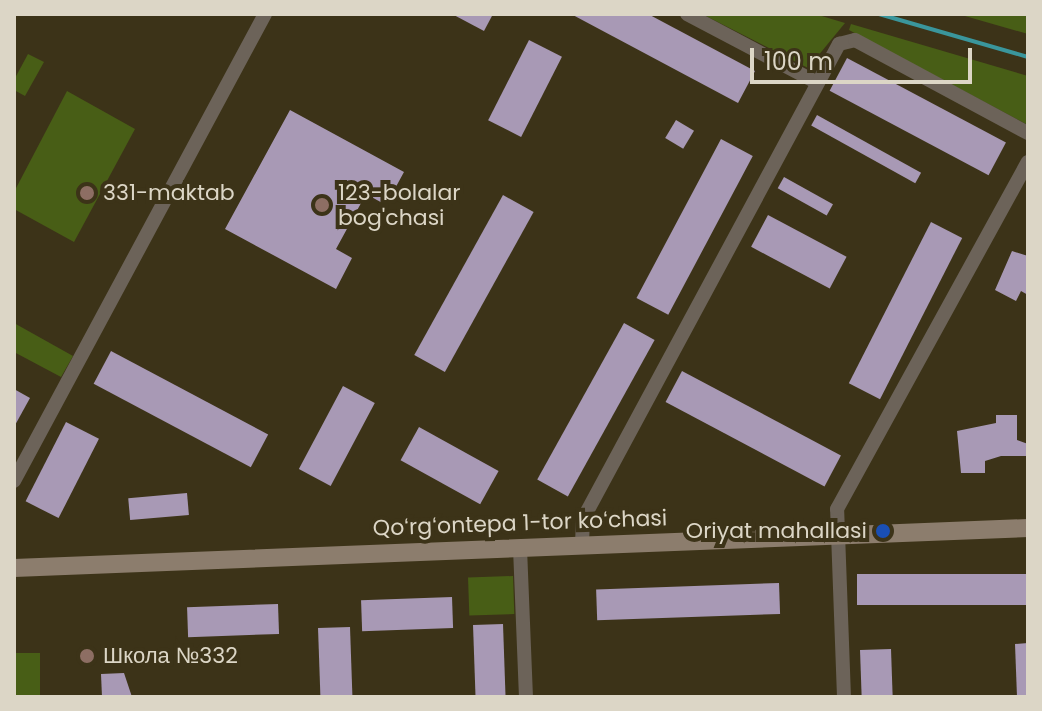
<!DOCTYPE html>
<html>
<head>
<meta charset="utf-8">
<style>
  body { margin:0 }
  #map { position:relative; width:1042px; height:711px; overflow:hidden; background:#3c3318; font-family:Poppins,sans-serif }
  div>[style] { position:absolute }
  .green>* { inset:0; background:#485e16; transform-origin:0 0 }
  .stream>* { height:4px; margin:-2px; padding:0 2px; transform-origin:2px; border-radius:2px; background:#3a969c }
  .building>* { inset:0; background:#a899b5; transform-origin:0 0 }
  .street>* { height:14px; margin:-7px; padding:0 7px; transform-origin:7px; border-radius:7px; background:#6c6359 }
  .secondary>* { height:18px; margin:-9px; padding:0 9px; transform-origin:9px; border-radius:9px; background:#8c7d6d }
  .dots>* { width:22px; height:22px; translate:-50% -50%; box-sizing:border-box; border:4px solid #3c3318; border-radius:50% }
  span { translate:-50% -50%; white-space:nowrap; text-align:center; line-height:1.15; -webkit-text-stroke:8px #3c3318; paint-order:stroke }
  .poi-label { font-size:22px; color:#dcd6c6 }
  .left { translate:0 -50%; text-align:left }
  .right { translate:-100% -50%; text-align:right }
  .street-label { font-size:22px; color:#dcd6c6 }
  .frame { position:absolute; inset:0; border:16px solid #dcd6c6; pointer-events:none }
  .scale { position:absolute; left:750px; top:48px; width:222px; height:36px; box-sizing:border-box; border:4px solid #dcd6c6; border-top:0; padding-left:10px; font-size:24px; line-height:28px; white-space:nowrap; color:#dcd6c6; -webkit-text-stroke:6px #3c3318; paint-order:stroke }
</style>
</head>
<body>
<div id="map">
  <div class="green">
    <div style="clip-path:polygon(702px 14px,815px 14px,845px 23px,808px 68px)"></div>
    <div style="clip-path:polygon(958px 14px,1028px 14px,1028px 34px)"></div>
    <div style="clip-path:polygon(851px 24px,1028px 76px,1028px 125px,849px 30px)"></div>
    <div style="clip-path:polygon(28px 54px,44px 62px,25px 96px,14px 90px,14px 80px)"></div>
    <div style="clip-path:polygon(67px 91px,135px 129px,74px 242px,14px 209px,14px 192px)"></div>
    <div style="clip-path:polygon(14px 323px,73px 356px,61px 377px,14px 352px)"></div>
    <div style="left:513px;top:576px;width:38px;height:45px;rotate:88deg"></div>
    <div style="left:14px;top:653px;width:26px;height:44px"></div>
  </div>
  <div class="stream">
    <div style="left:879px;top:14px;width:155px;rotate:16.1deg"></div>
  </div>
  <div class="building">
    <div style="clip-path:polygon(452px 14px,493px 14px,484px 31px)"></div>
    <div style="clip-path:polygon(571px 14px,648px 14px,755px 71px,738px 103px)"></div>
    <div style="left:529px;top:40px;width:37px;height:90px;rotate:27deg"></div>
    <div style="left:847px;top:58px;width:180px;height:37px;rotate:28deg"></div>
    <div style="clip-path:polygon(290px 110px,404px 172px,386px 205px,366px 194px,336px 249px,352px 258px,336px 289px,225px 229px)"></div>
    <div style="left:817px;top:115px;width:119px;height:12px;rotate:29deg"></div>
    <div style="left:676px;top:120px;width:21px;height:21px;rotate:31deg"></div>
    <div style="left:721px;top:139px;width:36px;height:180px;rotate:28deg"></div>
    <div style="left:784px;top:177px;width:56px;height:13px;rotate:29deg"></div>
    <div style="left:503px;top:195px;width:35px;height:183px;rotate:29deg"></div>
    <div style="left:768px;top:215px;width:89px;height:36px;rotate:28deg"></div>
    <div style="left:931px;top:222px;width:35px;height:181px;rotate:27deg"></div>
    <div style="clip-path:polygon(1012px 251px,1028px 256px,1028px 295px,1021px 291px,1016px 301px,995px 290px)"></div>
    <div style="left:624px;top:323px;width:35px;height:179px;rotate:29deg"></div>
    <div style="left:111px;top:351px;width:178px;height:37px;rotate:28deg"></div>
    <div style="left:682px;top:371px;width:180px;height:35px;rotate:28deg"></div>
    <div style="left:343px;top:386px;width:36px;height:94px;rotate:28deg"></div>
    <div style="clip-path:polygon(14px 389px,30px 398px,14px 427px)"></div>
    <div style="clip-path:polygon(996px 415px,1017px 415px,1017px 440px,1028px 444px,1028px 456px,1001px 456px,985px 461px,985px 473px,961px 473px,957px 431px,996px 423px)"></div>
    <div style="left:66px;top:422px;width:37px;height:89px;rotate:27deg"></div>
    <div style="left:419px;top:427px;width:91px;height:38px;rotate:29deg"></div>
    <div style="left:187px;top:493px;width:22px;height:59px;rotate:85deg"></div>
    <div style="left:1028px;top:574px;width:31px;height:171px;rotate:90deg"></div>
    <div style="left:779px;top:583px;width:31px;height:183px;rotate:88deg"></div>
    <div style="left:452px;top:597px;width:31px;height:91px;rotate:88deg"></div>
    <div style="left:278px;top:604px;width:30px;height:91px;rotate:88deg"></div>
    <div style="left:503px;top:624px;width:73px;height:30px;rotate:88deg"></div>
    <div style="left:350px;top:627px;width:70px;height:32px;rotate:88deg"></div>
    <div style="clip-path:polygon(1028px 643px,1028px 697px,1017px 697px,1015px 644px)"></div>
    <div style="left:891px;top:649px;width:48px;height:31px;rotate:88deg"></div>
    <div style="clip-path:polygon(124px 673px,132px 697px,102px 697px,101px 674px)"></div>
  </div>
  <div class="street">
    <div style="left:687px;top:14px;width:146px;rotate:27.8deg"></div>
    <div style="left:14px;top:481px;width:530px;rotate:-61.74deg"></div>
    <div style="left:582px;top:545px;width:26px;rotate:-88deg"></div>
    <div style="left:583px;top:519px;width:540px;rotate:-61.68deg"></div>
    <div style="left:839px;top:44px;width:16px;rotate:-14deg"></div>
    <div style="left:855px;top:40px;width:196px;rotate:28.3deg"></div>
    <div style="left:520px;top:548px;width:149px;rotate:87.7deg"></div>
    <div style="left:844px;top:697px;width:188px;rotate:-92.1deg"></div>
    <div style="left:837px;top:509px;width:396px;rotate:-61.2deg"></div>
  </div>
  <div class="secondary">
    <div style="left:14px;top:568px;width:1015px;rotate:-2.26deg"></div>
  </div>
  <div class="dots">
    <div style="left:87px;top:193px;background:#8d6e63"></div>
    <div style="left:322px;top:205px;background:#8d6e63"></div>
    <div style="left:883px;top:531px;background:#1a4fb4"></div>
    <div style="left:87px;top:656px;background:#8d6e63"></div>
  </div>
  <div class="poi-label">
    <span class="left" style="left:338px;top:205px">123-bolalar<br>bog'chasi</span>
    <span class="left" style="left:103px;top:193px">331-maktab</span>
    <span class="right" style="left:867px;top:531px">Oriyat mahallasi</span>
    <span class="left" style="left:103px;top:656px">Школа №332</span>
  </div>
  <div class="street-label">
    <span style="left:520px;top:523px;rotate:-2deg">Qoʻrgʻontepa 1-tor koʻchasi</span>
  </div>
  <div class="frame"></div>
  <div class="scale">100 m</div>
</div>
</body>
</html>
